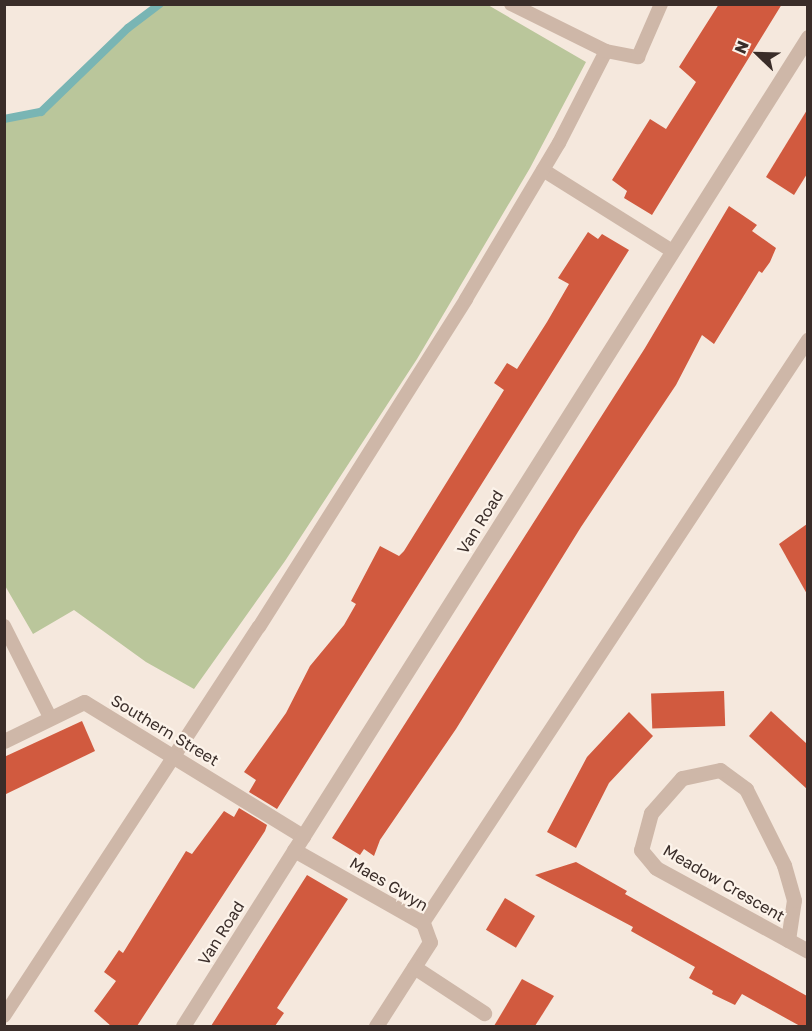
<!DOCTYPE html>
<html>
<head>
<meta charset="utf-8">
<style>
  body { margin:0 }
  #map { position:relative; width:812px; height:1031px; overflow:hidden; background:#f5e8dd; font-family:"Golos Text",sans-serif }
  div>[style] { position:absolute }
  .green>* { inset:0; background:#bac69b }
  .stream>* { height:8px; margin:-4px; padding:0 4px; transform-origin:4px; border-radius:4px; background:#79b5b4 }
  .building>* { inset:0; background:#d15a3f; transform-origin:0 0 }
  .service>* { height:14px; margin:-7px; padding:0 7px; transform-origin:7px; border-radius:7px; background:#ceb7a8 }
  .minor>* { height:15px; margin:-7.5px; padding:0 7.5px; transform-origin:7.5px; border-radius:7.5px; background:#ceb7a8 }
  .tertiary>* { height:15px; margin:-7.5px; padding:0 7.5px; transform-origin:7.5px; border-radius:7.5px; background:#ceb7a8 }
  span { translate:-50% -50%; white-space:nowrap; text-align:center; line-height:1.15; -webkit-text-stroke:4.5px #fcf3ea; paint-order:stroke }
  .street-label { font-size:16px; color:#3a2d29 }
  .frame { position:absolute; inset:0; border:6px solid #3a2d29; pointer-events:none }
  .north { position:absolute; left:728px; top:24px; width:60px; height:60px; -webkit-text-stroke:4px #fcf3ea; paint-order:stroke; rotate:293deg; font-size:16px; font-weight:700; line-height:24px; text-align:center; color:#3a2d29 }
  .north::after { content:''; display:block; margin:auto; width:21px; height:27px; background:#3a2d29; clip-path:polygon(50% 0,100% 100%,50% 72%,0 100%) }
</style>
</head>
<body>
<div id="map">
  <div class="green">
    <div style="clip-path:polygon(160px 4px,488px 5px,586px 62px,530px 168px,417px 359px,285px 561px,194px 689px,146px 662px,74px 610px,33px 634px,4px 584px,5px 119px,41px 112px,128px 28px)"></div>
  </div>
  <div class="stream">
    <div style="left:4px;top:119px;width:38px;rotate:-11deg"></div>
    <div style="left:41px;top:112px;width:121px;rotate:-44deg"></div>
    <div style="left:128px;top:28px;width:40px;rotate:-37deg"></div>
  </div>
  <div class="building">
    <div style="clip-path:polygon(719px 4px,782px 4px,652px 215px,624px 198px,627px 191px,612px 180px,650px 119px,666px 129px,696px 82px,679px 67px)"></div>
    <div style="clip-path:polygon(807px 110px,807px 174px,794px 195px,766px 177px)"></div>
    <div style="clip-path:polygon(729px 206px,757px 225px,752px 231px,776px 248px,770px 262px,762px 273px,759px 271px,714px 344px,702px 335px,676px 385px,581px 527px,456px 729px,380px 840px,374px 856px,364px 849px,360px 855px,332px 838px,645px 348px)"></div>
    <div style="clip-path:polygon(588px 232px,598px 239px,602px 234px,629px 250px,277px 809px,249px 792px,256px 780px,244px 772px,286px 713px,310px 666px,344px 625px,356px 604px,351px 601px,380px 546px,399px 556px,404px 551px,504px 390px,494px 383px,507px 363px,517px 369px,547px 322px,569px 284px,558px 278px)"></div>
    <div style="clip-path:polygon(807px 524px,807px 594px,779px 544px)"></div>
    <div style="left:724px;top:691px;width:35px;height:73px;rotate:88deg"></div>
    <div style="clip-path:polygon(771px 711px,807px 744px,807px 789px,749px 736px)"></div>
    <div style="clip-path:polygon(629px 712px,653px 736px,609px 783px,576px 848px,547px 832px,587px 757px)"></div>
    <div style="clip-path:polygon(82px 721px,95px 751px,4px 795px,4px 757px)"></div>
    <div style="clip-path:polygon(239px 808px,267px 825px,265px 831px,137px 1026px,111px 1026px,94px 1011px,116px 981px,104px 972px,119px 950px,123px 953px,186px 851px,192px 854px,224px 811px,234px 817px)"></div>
    <div style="clip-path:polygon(576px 862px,627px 891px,625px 894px,807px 996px,807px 1026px,800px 1026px,742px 994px,735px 1005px,712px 994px,713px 991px,689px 978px,695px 967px,631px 931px,633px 927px,535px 875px)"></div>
    <div style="clip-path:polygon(307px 875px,348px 899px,277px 1008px,284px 1013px,275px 1026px,211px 1026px)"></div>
    <div style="left:505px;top:898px;width:35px;height:37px;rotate:31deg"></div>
    <div style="clip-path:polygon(522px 979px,554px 996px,535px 1026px,494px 1026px)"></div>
  </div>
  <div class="service">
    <div style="left:511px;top:4px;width:106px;rotate:26.3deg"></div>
    <div style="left:543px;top:170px;width:152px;rotate:32.1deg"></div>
    <div style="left:4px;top:626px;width:104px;rotate:63.2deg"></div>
    <div style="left:423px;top:923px;width:699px;rotate:-56.56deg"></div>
    <div style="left:4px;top:1016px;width:465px;rotate:-56.8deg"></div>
    <div style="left:259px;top:627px;width:388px;rotate:-57.7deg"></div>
    <div style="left:466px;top:299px;width:182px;rotate:-59.2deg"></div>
    <div style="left:559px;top:143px;width:103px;rotate:-62.9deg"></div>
    <div style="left:606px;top:51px;width:33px;rotate:11deg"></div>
    <div style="left:638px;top:57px;width:58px;rotate:-66.5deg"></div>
  </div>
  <div class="minor">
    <div style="left:4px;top:741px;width:89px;rotate:-26deg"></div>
    <div style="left:84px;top:702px;width:257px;rotate:31.5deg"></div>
    <div style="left:294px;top:850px;width:148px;rotate:29.5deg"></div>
    <div style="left:423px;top:923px;width:20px;rotate:70deg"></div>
    <div style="left:430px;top:942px;width:100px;rotate:122.7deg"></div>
    <div style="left:788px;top:940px;width:40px;rotate:-81.5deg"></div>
    <div style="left:794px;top:900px;width:36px;rotate:-106deg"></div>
    <div style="left:784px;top:865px;width:85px;rotate:-116.6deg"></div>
    <div style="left:746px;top:789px;width:32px;rotate:-144deg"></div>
    <div style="left:720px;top:770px;width:39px;rotate:168deg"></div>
    <div style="left:682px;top:778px;width:47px;rotate:131.5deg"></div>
    <div style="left:651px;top:813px;width:38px;rotate:105deg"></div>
    <div style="left:641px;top:850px;width:23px;rotate:50deg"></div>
    <div style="left:656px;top:868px;width:173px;rotate:28.6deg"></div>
    <div style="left:414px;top:967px;width:84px;rotate:33.3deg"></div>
  </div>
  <div class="tertiary">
    <div style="left:183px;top:1026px;width:1170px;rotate:-57.71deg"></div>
  </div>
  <div class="street-label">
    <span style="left:480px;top:522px;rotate:-58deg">Van Road</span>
    <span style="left:165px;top:730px;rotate:31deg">Southern Street</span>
    <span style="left:724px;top:883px;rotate:30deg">Meadow Crescent</span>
    <span style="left:389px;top:884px;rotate:31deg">Maes Gwyn</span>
    <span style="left:221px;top:933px;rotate:-58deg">Van Road</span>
  </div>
  <div class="frame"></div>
  <div class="north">N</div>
</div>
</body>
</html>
